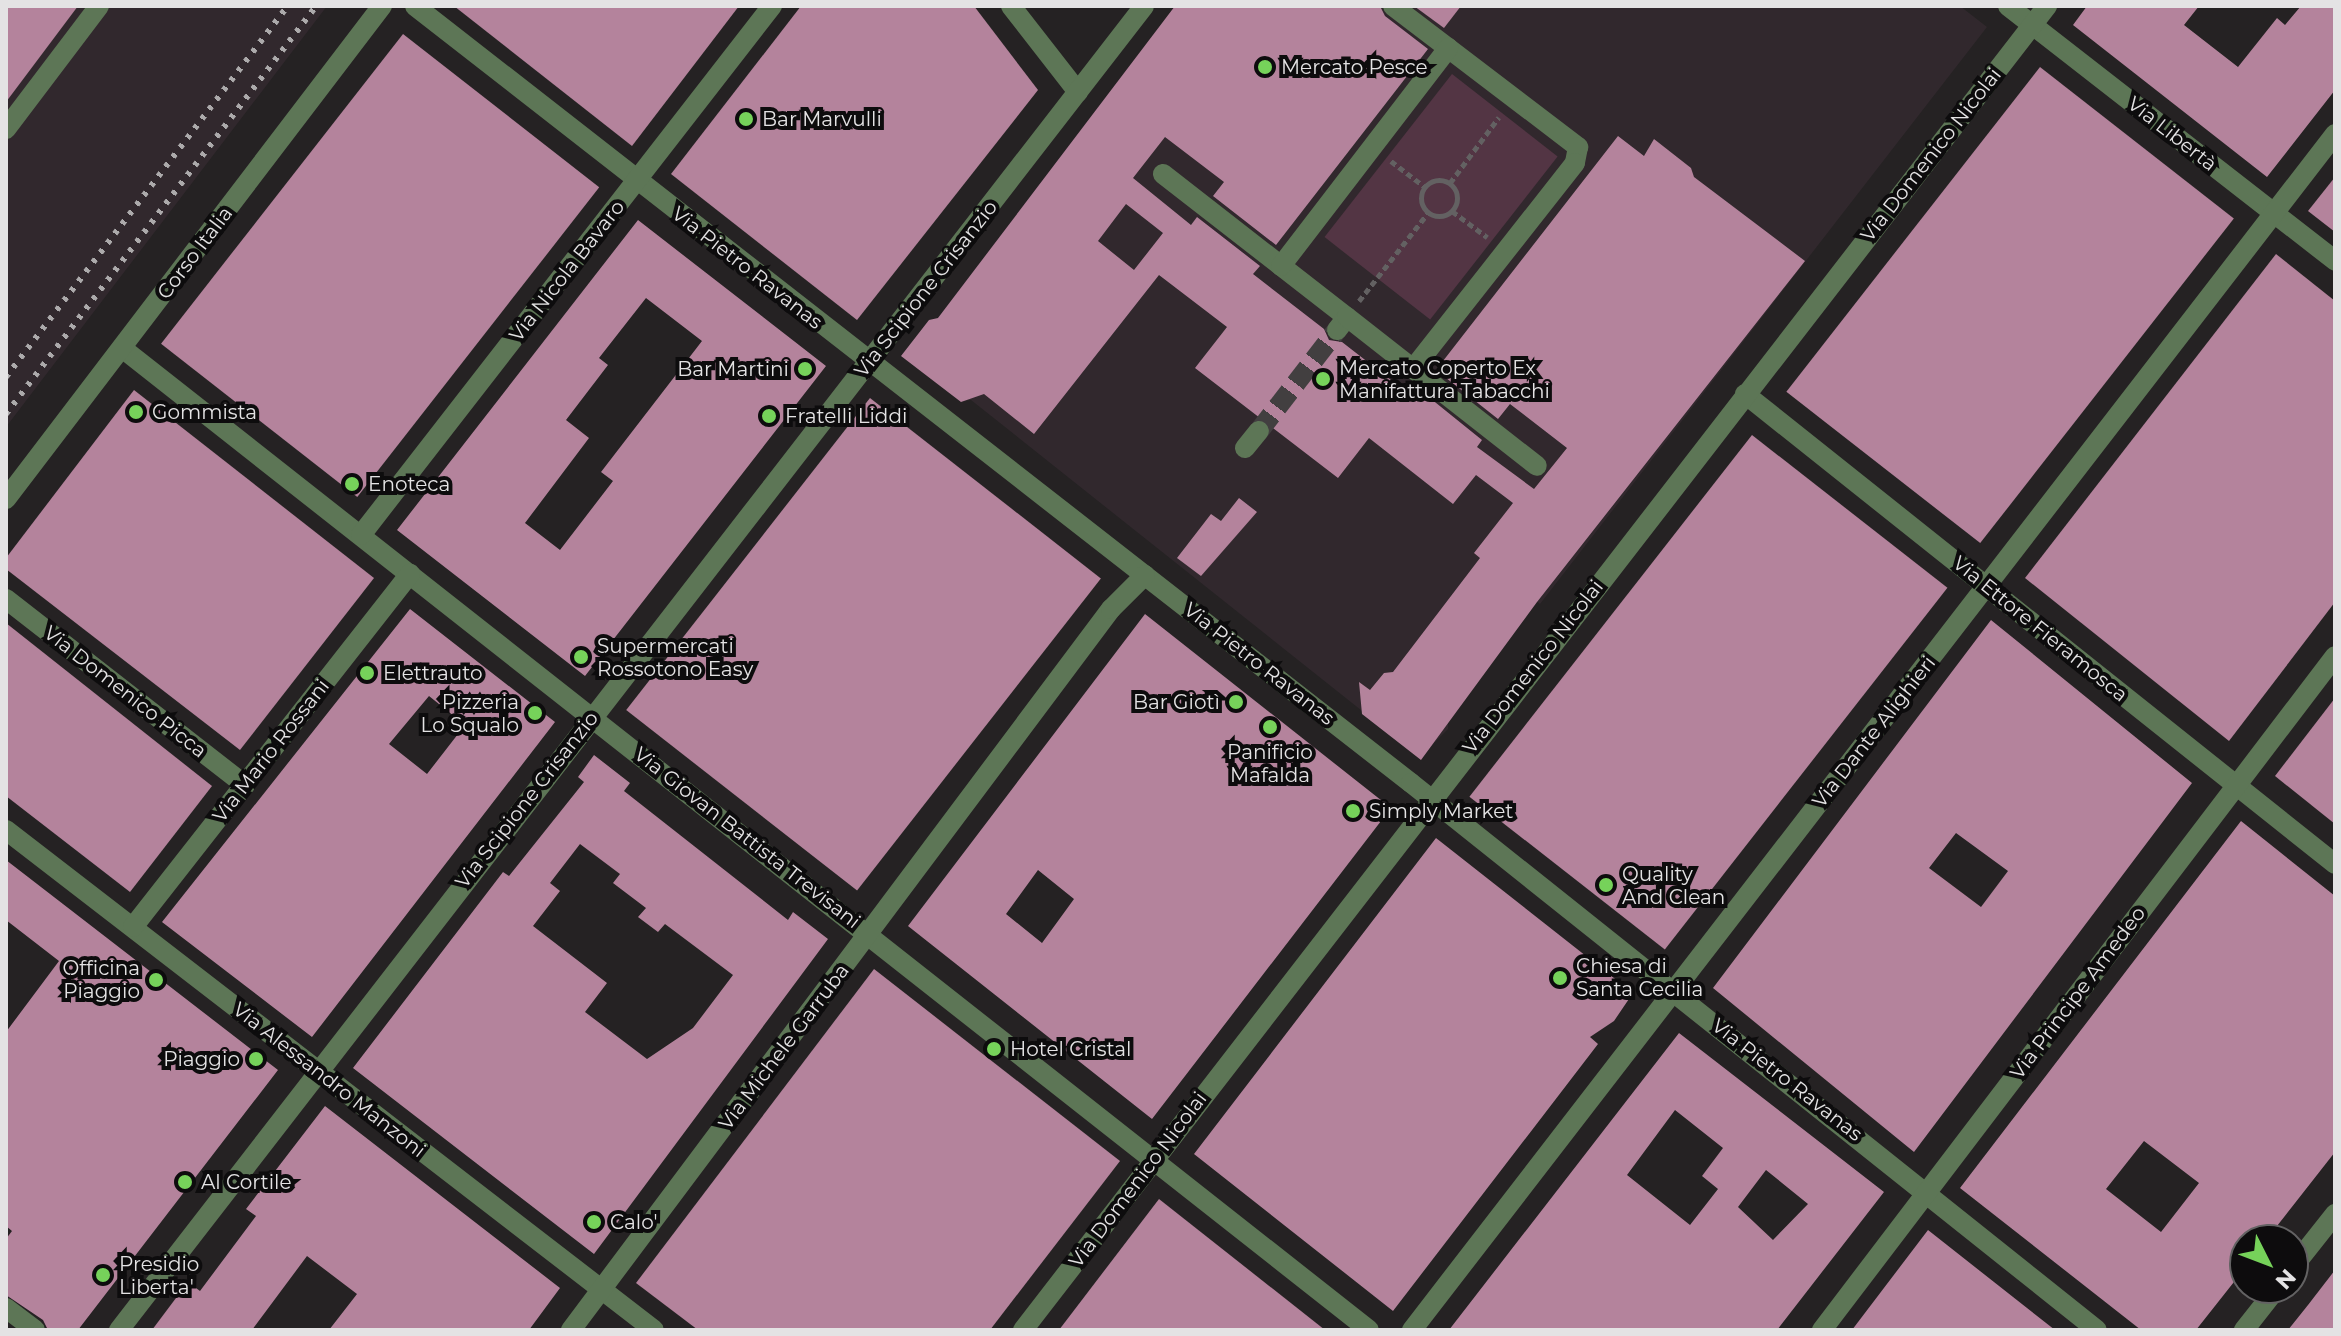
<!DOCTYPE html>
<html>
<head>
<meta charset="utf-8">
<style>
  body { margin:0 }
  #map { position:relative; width:2341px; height:1336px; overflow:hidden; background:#252223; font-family:Montserrat,sans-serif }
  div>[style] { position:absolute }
  .built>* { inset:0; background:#31282d }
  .green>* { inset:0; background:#533544; transform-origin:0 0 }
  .building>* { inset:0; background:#b4839c; transform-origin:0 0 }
  .minor-tunnel>* { height:20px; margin-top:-10px; transform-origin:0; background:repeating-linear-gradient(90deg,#423f40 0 20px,transparent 0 30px) }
  .path>* { height:5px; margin-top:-2.5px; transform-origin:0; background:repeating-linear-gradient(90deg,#636162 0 6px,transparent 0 10px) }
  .path>.ring { margin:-2.5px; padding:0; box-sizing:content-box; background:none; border:5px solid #636162; border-radius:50% }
  .minor>* { height:20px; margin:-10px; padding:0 10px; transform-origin:10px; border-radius:10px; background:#5d7656 }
  .rail>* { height:6px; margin-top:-3px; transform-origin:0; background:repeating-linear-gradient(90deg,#acaaab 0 4px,transparent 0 12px) }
  .dots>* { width:22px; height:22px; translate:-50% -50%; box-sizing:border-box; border:4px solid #0d0c0d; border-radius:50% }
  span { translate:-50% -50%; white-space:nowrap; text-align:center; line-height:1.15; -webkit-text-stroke:8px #0d0c0d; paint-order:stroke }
  .poi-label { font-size:20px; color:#e4e3e4 }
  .left { translate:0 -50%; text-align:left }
  .right { translate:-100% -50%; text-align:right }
  .street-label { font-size:20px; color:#e4e3e4 }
  .frame { position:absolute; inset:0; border:8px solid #e4e3e4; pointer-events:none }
  .north { position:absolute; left:2229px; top:1224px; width:80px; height:80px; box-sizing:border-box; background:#0d0c0d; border:2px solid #636263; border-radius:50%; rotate:132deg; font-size:22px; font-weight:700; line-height:32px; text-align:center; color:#e4e3e4 }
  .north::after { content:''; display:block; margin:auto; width:28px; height:36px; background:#76d25a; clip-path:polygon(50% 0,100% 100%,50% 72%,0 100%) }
</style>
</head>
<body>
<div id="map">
  <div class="built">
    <div style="clip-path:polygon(6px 6px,327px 6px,6px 427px)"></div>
    <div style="clip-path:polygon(1175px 6px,1960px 6px,1987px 27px,1540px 604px,1536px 601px,1448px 718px,1448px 729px,1420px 757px,971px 400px,963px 401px,904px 354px,928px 321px,937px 319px)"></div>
  </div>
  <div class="green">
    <div style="left:1452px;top:74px;width:134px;height:207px;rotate:38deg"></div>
  </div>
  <div class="building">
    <div style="clip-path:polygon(6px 6px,78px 6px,6px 102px)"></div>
    <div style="clip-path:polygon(454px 6px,739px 6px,632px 146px)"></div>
    <div style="clip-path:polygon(801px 6px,974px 6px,1038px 90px,857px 320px,671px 174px)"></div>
    <div style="clip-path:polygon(evenodd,1175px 6px,1380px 6px,1385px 16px,1428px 49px,1276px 245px,1213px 196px,1224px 182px,1165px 137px,1133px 178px,1191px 225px,1197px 217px,1260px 266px,1253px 274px,1324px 329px,1329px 340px,1342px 342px,1414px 398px,1420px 390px,1482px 440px,1477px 447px,1534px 489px,1567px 448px,1510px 404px,1498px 419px,1436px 370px,1618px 136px,1644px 156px,1654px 139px,1691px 168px,1694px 177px,1805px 261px,1537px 602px,1421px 760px,1362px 714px,1359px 682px,1370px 690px,1384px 673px,1393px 672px,1480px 558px,1474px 553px,1513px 503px,1476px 475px,1453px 504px,1369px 438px,1338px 478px,1195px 368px,1227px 327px,1159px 275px,1034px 434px,984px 394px,961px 402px,901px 356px,929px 320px,938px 318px,1175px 6px,1126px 204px,1163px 233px,1134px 270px,1098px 241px,1126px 204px)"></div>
    <div style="clip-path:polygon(1414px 6px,1461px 6px,1444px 28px)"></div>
    <div style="clip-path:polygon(2087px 6px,2199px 6px,2184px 25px,2238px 67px,2277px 18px,2285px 25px,2301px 6px,2335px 6px,2335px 90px,2267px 177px,2073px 25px)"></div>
    <div style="left:403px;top:34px;width:249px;height:393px;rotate:38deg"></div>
    <div style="left:2040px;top:67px;width:246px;height:412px;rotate:38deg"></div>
    <div style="clip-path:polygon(2335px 177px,2335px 232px,2308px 211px)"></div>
    <div style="clip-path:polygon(evenodd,638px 220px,826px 366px,585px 676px,397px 530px,638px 220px,646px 298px,702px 341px,601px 472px,613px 481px,560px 550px,525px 523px,589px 438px,566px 420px,608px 365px,599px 358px,646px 298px)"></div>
    <div style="clip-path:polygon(2276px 254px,2335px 301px,2335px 602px,2229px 741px,2025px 578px)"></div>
    <div style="clip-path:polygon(134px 390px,374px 578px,240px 750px,6px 569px,6px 558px)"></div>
    <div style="left:870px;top:398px;width:293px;height:396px;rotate:38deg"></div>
    <div style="left:1752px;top:435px;width:248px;height:459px;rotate:38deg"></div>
    <div style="clip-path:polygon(1239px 498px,1257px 512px,1201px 576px,1177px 558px,1211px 514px,1221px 521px)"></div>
    <div style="clip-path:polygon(evenodd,410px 609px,555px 722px,312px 1037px,162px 922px,410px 609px,429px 696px,465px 725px,427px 774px,389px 744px,429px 696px)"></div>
    <div style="clip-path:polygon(evenodd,1145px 614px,1391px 808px,1152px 1119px,908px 926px,1145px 614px,1038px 870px,1074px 899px,1042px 943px,1006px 914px,1038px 870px)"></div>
    <div style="clip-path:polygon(evenodd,1991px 620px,2192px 783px,1914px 1152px,1713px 988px,1991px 620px,1956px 833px,2008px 871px,1981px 907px,1929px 868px,1956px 833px)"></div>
    <div style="clip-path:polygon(6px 623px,212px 786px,130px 892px,6px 796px)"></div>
    <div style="clip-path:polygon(2335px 698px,2335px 824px,2275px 776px)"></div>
    <div style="clip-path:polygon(evenodd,594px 755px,630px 783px,624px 791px,788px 920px,793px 912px,828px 939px,594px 1254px,353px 1068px,503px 872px,509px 876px,584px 782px,578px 777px,594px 755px,580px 844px,620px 874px,613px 883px,646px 908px,638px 917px,658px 932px,665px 924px,733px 975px,693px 1028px,647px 1059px,585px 1012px,607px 983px,533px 926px,560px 891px,550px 883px,580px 844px)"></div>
    <div style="clip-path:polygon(evenodd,2241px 821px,2335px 896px,2335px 1152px,2266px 1240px,2245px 1240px,2245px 1268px,2196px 1330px,2141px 1330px,1960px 1188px,2241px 821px,2144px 1141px,2199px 1183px,2161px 1232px,2106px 1189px,2144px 1141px)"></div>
    <div style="clip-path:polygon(1436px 838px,1633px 993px,1614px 1021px,1590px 1037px,1598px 1044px,1393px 1311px,1194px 1154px)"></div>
    <div style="clip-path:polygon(6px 860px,278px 1070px,78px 1330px,48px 1330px,43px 1320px,6px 1295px,6px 1239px,12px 1231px,6px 1226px,6px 1032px,59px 961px,6px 920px)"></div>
    <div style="clip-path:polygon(874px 969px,1120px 1161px,990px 1330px,698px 1330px,636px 1283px)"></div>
    <div style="clip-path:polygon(evenodd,1679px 1033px,1884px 1192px,1777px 1330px,1449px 1330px,1679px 1033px,1675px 1110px,1723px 1148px,1702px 1176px,1718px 1189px,1690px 1225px,1627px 1175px,1675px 1110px,1679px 1033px,1766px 1170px,1808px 1204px,1773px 1240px,1738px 1207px,1766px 1170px)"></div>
    <div style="clip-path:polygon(325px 1106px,560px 1288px,529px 1330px,329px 1330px,357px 1294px,307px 1256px,252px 1330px,152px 1330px,188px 1282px,200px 1291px,256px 1216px,246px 1209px)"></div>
    <div style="clip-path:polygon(1159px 1199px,1325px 1330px,1059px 1330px)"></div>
    <div style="clip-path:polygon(1928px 1230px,1980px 1271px,2055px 1330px,1852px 1330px)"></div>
    <div style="clip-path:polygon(2335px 1270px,2335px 1330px,2288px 1330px,2308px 1305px)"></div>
  </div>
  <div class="minor-tunnel">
    <div style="left:1259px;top:431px;width:128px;rotate:-52.3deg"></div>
  </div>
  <div class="path">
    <div style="left:1391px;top:161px;width:43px;rotate:37.4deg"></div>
    <div class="ring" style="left:1421px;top:180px;width:31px;height:31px"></div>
    <div style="left:1450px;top:183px;width:82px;rotate:-53.4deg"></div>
    <div style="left:1452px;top:211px;width:44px;rotate:36.6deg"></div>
    <div style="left:1359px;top:301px;width:112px;rotate:-51.9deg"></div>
  </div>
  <div class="minor">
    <div style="left:415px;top:6px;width:1263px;rotate:37.96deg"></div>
    <div style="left:1411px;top:783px;width:877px;rotate:38.57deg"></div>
    <div style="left:1011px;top:6px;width:109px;rotate:52.1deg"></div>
    <div style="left:1393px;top:6px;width:233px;rotate:37.3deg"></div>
    <div style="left:1578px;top:147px;width:16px;rotate:101deg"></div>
    <div style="left:1575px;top:163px;width:262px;rotate:128.2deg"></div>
    <div style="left:2008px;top:6px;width:415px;rotate:37.9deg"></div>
    <div style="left:6px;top:129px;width:154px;rotate:-52.9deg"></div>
    <div style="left:1163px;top:174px;width:233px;rotate:37.9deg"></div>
    <div style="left:1281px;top:266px;width:275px;rotate:-52.5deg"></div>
    <div style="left:1337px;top:330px;width:16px;rotate:-52deg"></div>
    <div style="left:1347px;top:317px;width:241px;rotate:38.1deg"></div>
    <div style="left:122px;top:348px;width:1587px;rotate:38.22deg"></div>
    <div style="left:1745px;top:394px;width:754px;rotate:38.54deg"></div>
    <div style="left:1245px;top:448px;width:22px;rotate:-51deg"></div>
    <div style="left:6px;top:499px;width:620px;rotate:-52.67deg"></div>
    <div style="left:361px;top:535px;width:670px;rotate:-52.16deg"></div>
    <div style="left:6px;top:599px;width:303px;rotate:37.9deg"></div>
    <div style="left:6px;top:830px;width:818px;rotate:37.65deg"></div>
    <div style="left:133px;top:927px;width:449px;rotate:-51.9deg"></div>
    <div style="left:2293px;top:1267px;width:68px;rotate:-51.6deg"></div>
    <div style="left:6px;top:1308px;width:36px;rotate:37deg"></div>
    <div style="left:119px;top:1330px;width:1674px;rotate:-52.25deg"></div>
    <div style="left:571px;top:1330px;width:901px;rotate:-53.17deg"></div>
    <div style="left:1111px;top:609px;width:48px;rotate:-45deg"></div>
    <div style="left:1023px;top:1330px;width:1674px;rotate:-52.28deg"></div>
    <div style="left:1412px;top:1330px;width:1511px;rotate:-52.34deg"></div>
    <div style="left:1822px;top:1330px;width:847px;rotate:-52.72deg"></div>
    <div style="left:2244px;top:1330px;width:53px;rotate:-51.8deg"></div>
  </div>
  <div class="rail">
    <div style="left:6px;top:377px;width:466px;rotate:-52.8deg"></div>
    <div style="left:6px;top:414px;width:512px;rotate:-52.77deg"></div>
  </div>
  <div class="dots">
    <div style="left:1265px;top:67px;background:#76d25a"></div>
    <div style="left:746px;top:119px;background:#76d25a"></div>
    <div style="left:805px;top:369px;background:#76d25a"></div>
    <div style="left:1323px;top:379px;background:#76d25a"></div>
    <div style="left:136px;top:412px;background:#76d25a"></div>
    <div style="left:769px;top:416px;background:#76d25a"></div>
    <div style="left:352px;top:484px;background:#76d25a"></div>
    <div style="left:581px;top:657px;background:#76d25a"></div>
    <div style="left:367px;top:673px;background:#76d25a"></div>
    <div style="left:1236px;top:702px;background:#76d25a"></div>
    <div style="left:535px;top:713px;background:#76d25a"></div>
    <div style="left:1270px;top:727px;background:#76d25a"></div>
    <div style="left:1353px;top:811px;background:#76d25a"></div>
    <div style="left:1606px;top:885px;background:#76d25a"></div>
    <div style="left:1560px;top:978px;background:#76d25a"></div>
    <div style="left:156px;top:980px;background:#76d25a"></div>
    <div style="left:994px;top:1049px;background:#76d25a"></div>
    <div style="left:256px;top:1059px;background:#76d25a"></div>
    <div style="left:185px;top:1182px;background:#76d25a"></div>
    <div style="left:594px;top:1222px;background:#76d25a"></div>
    <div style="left:103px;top:1275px;background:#76d25a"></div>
  </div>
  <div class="poi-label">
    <span class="left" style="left:1281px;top:67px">Mercato Pesce</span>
    <span class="left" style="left:762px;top:119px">Bar Marvulli</span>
    <span class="left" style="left:1339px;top:380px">Mercato Coperto Ex<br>Manifattura Tabacchi</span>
    <span class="right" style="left:789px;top:369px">Bar Martini</span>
    <span class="left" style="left:152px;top:412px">Gommista</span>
    <span class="left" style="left:785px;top:416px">Fratelli Liddi</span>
    <span class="left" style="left:368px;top:484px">Enoteca</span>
    <span class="left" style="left:597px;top:658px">Supermercati<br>Rossotono Easy</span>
    <span class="left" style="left:383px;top:673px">Elettrauto</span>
    <span class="right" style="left:519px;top:714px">Pizzeria<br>Lo Squalo</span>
    <span class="right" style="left:1220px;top:702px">Bar Giotì</span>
    <span style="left:1270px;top:764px">Panificio<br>Mafalda</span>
    <span class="left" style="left:1369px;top:811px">Simply Market</span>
    <span class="left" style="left:1622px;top:886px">Quality<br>And Clean</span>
    <span class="left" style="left:1576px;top:978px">Chiesa di<br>Santa Cecilia</span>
    <span class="right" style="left:140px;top:980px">Officina<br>Piaggio</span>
    <span class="left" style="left:1010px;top:1049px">Hotel Cristal</span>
    <span class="right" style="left:240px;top:1059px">Piaggio</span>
    <span class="left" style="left:201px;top:1182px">Al Cortile</span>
    <span class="left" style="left:610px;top:1222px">Calo'</span>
    <span class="left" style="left:119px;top:1276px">Presidio<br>Liberta'</span>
  </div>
  <div class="street-label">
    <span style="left:2172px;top:134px;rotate:38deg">Via Libertà</span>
    <span style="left:1931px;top:155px;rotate:-52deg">Via Domenico Nicolai</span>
    <span style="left:195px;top:253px;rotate:-53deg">Corso Italia</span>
    <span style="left:747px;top:268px;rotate:38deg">Via Pietro Ravanas</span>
    <span style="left:567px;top:271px;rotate:-52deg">Via Nicola Bavaro</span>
    <span style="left:926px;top:289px;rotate:-52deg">Via Scipione Crisanzio</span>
    <span style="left:2040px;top:629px;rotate:39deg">Via Ettore Fieramosca</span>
    <span style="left:1259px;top:664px;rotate:38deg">Via Pietro Ravanas</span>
    <span style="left:1533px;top:667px;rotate:-52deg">Via Domenico Nicolai</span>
    <span style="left:125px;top:692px;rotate:38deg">Via Domenico Picca</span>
    <span style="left:1874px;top:732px;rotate:-52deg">Via Dante Alighieri</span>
    <span style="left:271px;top:751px;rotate:-52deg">Via Mario Rossani</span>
    <span style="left:527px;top:800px;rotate:-52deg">Via Scipione Crisanzio</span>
    <span style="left:747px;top:838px;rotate:38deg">Via Giovan Battista Trevisani</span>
    <span style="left:2078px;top:993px;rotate:-53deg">Via Principe Amedeo</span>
    <span style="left:784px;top:1047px;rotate:-53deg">Via Michele Garruba</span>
    <span style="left:329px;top:1080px;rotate:38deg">Via Alessandro Manzoni</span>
    <span style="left:1787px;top:1080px;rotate:38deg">Via Pietro Ravanas</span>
    <span style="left:1138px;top:1180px;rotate:-53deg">Via Domenico Nicolai</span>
  </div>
  <div class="frame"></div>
  <div class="north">N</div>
</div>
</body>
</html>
